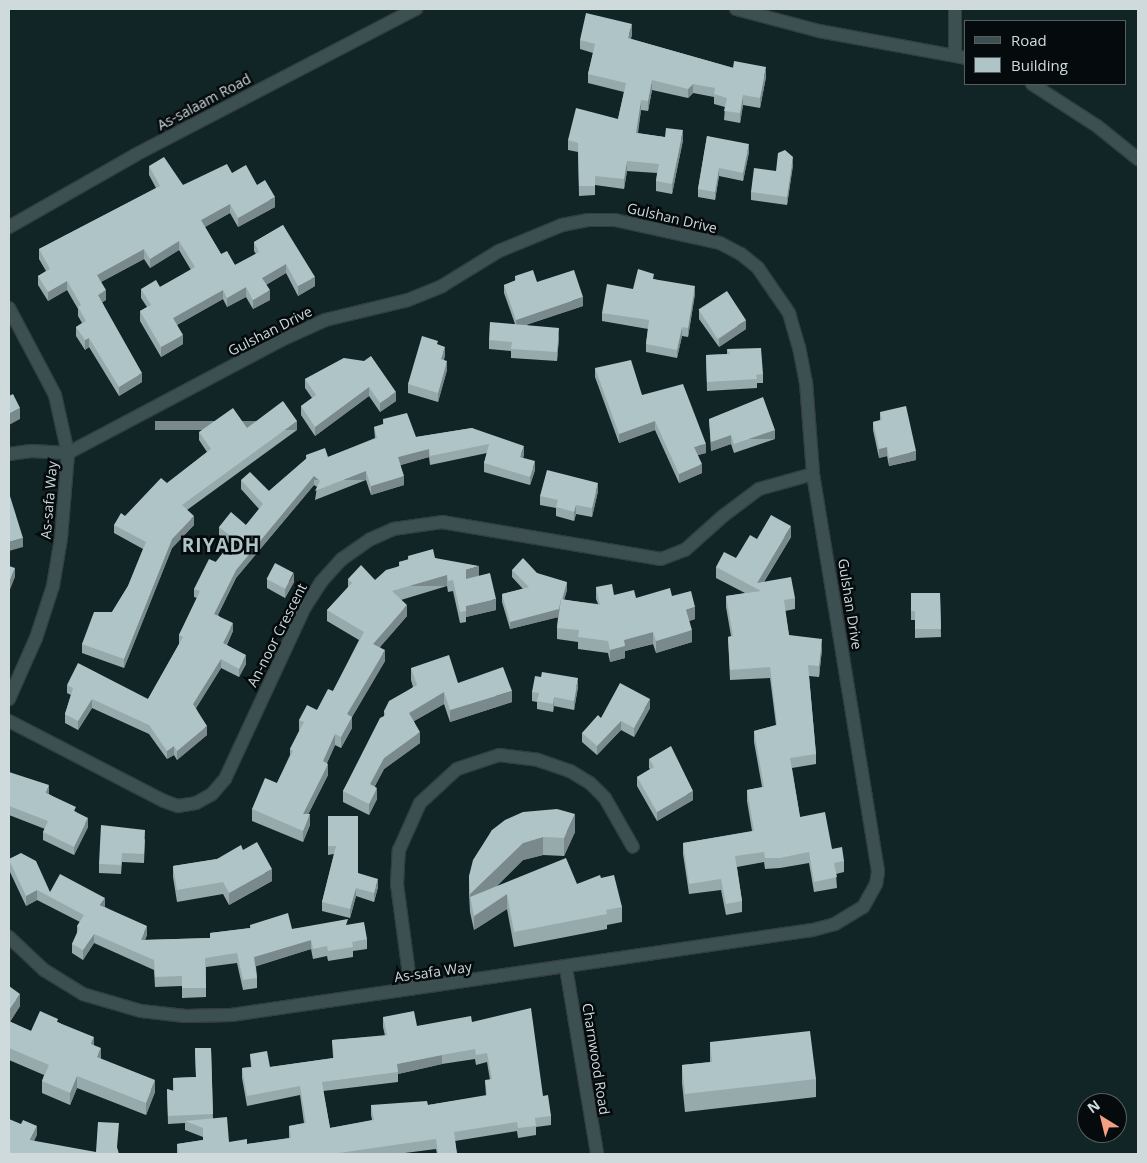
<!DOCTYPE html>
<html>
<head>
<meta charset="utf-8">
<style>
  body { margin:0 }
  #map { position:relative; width:1147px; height:1163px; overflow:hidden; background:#112426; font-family:"Open Sans",sans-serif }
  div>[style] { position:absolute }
  .roads { filter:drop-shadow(1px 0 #323e40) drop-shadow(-1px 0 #323e40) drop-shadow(0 1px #323e40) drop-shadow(0 -1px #323e40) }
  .street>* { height:12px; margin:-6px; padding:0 6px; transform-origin:6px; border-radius:6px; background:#3c5052 }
  .wall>* { inset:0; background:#96a9ab }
  .shaded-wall>* { inset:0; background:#7a898b; transform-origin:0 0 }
  .building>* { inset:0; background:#aec4c7; transform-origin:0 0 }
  span { translate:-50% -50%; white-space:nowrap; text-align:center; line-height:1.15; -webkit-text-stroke:5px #050b0c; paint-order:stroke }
  .street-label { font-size:14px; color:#cfdadc }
  .district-label { font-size:19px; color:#aec5c7; font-weight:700; letter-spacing:1px }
  .frame { position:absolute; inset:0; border:10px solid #cfdadc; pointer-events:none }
  .legend { position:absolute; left:964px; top:20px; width:162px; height:65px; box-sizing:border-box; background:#050b0c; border:1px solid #565e5f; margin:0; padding:6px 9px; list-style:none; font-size:15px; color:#cfdadc }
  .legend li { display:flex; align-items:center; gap:10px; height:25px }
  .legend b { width:25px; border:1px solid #565e5f }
  .north { position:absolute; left:1077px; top:1093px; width:50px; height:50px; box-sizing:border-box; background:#050b0c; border:1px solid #565e5f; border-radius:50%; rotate:324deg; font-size:14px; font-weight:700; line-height:20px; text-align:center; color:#cfdadc }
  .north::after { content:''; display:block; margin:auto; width:18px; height:22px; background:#f2a081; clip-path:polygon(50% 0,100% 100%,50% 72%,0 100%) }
</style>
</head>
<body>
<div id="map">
  <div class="roads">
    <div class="street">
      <div style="left:736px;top:9px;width:86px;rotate:14.8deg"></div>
      <div style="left:819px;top:31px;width:149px;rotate:10.4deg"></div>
      <div style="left:955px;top:55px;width:46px;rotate:-90deg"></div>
      <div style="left:1032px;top:84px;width:77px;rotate:32.9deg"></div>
      <div style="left:1097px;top:126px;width:53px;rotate:38.8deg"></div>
      <div style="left:9px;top:227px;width:145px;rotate:-29.7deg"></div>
      <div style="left:135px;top:155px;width:317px;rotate:-27.5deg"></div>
      <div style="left:9px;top:308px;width:98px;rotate:62.1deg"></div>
      <div style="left:55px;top:395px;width:59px;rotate:77.4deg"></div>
      <div style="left:68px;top:453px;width:85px;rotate:94.7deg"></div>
      <div style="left:61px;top:538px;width:49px;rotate:99.5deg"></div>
      <div style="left:53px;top:586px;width:55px;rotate:108.1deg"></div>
      <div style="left:36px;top:638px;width:67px;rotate:113.9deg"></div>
      <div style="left:9px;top:454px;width:22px;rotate:-8deg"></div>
      <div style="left:31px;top:451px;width:37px;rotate:3deg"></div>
      <div style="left:68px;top:453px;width:241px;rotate:-27.9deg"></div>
      <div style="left:281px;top:340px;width:48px;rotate:-24.4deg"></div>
      <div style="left:325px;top:320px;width:85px;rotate:-13.5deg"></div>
      <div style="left:408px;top:300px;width:37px;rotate:-22deg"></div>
      <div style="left:442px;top:286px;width:67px;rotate:-31.6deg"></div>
      <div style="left:499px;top:251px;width:68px;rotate:-22.4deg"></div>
      <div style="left:562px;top:225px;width:26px;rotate:-11deg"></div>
      <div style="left:588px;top:220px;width:27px"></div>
      <div style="left:615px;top:220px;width:107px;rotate:12.4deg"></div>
      <div style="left:720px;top:243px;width:24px;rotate:28deg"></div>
      <div style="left:741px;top:254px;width:22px;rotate:39deg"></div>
      <div style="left:758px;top:268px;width:55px;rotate:55.4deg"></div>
      <div style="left:789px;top:313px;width:35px;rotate:74deg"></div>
      <div style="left:799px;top:347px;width:36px;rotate:79deg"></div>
      <div style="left:806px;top:382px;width:92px;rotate:85.6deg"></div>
      <div style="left:813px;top:474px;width:403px;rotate:80.7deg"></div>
      <div style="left:878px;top:872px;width:12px;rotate:99deg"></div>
      <div style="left:876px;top:884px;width:26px;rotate:119deg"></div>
      <div style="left:863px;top:907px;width:33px;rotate:149deg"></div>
      <div style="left:835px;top:924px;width:24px;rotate:165deg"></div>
      <div style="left:812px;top:930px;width:587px;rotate:171.68deg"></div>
      <div style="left:231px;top:1015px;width:46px;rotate:178.8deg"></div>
      <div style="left:185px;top:1016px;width:44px;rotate:-173.5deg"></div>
      <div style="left:141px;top:1011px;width:60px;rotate:-163.7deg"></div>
      <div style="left:83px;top:994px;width:46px;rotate:-148.4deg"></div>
      <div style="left:44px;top:970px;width:48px;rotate:-136.7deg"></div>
      <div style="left:9px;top:721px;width:174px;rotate:27.3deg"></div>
      <div style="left:164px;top:801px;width:15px;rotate:20deg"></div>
      <div style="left:178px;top:806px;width:18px;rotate:-9deg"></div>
      <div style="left:196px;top:803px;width:18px;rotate:-29deg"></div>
      <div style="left:212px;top:794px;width:20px;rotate:-49deg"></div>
      <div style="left:225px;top:779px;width:190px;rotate:-65.1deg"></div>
      <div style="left:305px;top:607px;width:30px;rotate:-57deg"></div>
      <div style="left:321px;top:582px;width:31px;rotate:-48deg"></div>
      <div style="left:342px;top:559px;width:35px;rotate:-35deg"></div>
      <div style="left:371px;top:539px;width:24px;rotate:-24deg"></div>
      <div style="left:393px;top:529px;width:49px;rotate:-8.1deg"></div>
      <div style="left:442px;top:522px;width:222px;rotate:9.6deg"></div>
      <div style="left:661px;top:559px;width:26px;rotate:-21deg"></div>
      <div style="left:685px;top:550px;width:51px;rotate:-41.8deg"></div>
      <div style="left:723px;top:516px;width:45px;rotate:-36.9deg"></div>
      <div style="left:759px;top:489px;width:56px;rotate:-15.5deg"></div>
      <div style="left:566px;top:968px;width:189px;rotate:80.5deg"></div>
      <div style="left:411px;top:989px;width:106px;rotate:-97.6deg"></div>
      <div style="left:397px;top:884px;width:34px;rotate:-87deg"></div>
      <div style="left:399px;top:850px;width:51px;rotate:-65.9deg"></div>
      <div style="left:420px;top:803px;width:50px;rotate:-42.6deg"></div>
      <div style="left:457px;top:769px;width:44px;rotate:-18.4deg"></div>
      <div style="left:499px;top:755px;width:39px;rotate:7deg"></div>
      <div style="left:538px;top:760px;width:34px;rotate:19deg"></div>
      <div style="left:570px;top:771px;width:23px;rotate:31deg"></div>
      <div style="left:590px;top:783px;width:21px;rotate:45deg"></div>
      <div style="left:605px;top:798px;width:56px;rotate:60.3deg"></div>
    </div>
  </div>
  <div class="wall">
    <div style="clip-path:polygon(632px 34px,631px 39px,766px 77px,760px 108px,743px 105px,740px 123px,724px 120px,725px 107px,714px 104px,714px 97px,693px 93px,688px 98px,652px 90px,648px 111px,641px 110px,638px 133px,683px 140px,672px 194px,656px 191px,656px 181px,657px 173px,627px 171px,624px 189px,595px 185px,595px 195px,579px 196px,578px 152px,568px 150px,568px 140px,618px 119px,624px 92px,588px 83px,588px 74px,593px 53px,580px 49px,580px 40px)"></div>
    <div style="clip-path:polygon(707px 136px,749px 152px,743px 181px,719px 176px,715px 200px,698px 197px,698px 189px)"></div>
    <div style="clip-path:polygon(793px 165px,787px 205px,751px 200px,751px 192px,776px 171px)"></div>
    <div style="clip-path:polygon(149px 166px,183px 185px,232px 173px,257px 185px,275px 207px,238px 227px,230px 213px,205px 227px,221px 254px,235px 265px,256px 254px,254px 251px,254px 242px,283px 225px,315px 286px,298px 296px,286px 273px,266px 285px,270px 300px,253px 309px,246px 297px,227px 307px,223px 299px,177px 325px,183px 344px,161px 357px,140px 321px,140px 311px,147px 307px,141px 298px,141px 289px,160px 287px,191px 270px,179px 250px,150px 268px,144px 259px,101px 282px,106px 300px,102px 302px,142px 382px,119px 396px,89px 347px,85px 350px,76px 336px,76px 327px,82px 323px,78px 316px,78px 309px,67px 290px,48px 301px,38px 285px,38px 276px,46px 271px,39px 259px,39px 249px,156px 188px,149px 175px)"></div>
    <div style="clip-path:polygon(515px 276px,537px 282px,583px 306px,526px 325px,559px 337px,557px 361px,511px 358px,511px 351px,489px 349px,489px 340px,515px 324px,504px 293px,504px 285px,515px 281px)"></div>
    <div style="clip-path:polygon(654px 279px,695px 294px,688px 337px,682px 336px,677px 358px,646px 352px,646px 344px,648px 329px,602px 321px,602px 313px,633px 289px)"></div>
    <div style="clip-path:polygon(699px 310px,746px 329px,719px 347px,699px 319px)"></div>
    <div style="clip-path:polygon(438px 345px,445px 355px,444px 360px,447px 370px,438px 402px,408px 393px,408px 384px)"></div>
    <div style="clip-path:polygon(727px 349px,763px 374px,763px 383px,757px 383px,757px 388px,707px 391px,706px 355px,727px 354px)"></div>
    <div style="clip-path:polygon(344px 358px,396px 401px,380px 412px,369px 396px,315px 436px,301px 415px,301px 406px,312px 398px,305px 388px,305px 379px)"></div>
    <div style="clip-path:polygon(595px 368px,642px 395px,706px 453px,698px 455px,702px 473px,679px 483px,655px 430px,619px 443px,595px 377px)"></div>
    <div style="clip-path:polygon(880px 412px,916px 460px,889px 466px,887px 456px,879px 458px,873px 430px,873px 422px,880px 420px)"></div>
    <div style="clip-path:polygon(383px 419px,416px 437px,472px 428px,524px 455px,523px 458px,535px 470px,530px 485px,484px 472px,484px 463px,487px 453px,430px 465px,429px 457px,400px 465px,404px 485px,371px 495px,366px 480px,315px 500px,317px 487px,314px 485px,236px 578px,218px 615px,233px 631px,227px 645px,246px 664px,239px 677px,221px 668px,196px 708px,207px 735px,177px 760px,174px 755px,167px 759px,149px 734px,92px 708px,78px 730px,65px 723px,65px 714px,71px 695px,67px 693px,67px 685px,148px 699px,179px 644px,179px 635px,197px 598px,194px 597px,194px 589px,230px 544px,219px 535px,219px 527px,246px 525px,259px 509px,241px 489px,241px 480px,269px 491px,306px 459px,306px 455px,328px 457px,375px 438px,374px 427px,383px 424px)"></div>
    <div style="clip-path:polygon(709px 419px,775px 439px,734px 453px,731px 444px,711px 451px)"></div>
    <div style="clip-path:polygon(247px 428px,297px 430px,187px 510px,194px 525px,172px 548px,124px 668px,82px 653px,82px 644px,112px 612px,128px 586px,143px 549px,114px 533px,114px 525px,207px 452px,199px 440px,199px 432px)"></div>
    <div style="clip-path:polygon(598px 491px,592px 517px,576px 514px,574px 521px,556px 516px,556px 508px,540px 505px,540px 496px)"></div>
    <div style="clip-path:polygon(791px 537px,764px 582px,795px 598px,795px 609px,785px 611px,789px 635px,822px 649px,819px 677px,809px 676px,816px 754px,816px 764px,792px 768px,800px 817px,844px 861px,844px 872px,836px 874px,837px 888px,814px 892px,809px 863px,780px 868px,765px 869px,764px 862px,737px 867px,742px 901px,742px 912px,726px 915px,721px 890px,689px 894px,683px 854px,683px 843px,752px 831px,747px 801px,747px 790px,762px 787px,754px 742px,754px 731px,776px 725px,770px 678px,730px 680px,728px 637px,731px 636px,726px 607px,726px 596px,745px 593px,716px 578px,716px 567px,736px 558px,757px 539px)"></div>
    <div style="clip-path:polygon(408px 556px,435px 558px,479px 576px,496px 610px,466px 617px,466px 622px,460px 623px,453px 591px,448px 592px,447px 586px,401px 600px,407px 616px,380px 647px,385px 661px,352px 717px,352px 728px,341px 748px,335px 745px,327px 763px,328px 775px,308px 814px,310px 825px,303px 842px,252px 821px,252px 809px,277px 783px,290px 755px,290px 749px,299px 731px,299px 720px,317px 710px,333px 691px,359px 640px,327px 621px,327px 610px,348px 587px,348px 579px,375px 580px,399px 566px,399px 562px,408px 560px)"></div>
    <div style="clip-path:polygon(512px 570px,537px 573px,567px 590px,564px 600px,598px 604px,596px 599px,596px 587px,614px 595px,636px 598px,672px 596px,695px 619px,689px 621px,692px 642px,656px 653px,653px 644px,625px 651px,625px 658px,610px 662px,608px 653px,578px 649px,578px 642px,557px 639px,557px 628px,558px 617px,510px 629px,502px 602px,502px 594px,523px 589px,512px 577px)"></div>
    <div style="clip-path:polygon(267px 579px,294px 582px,285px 598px,267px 588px)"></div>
    <div style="clip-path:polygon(911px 593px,940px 593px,941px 637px,915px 638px,915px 620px,911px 620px)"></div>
    <div style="clip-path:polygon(411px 668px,458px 683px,512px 702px,450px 722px,444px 704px,414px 721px,420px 743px,384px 769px,375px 786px,377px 799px,369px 815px,343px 802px,343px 791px,384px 716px,384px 711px,413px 687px,411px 680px)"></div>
    <div style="clip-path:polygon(578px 687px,574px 710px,554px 706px,553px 712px,537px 709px,537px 702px,532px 701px,532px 692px)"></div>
    <div style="clip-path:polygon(650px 708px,634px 737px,621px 730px,597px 755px,582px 742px,582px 733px,601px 718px)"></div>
    <div style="clip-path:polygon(649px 759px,693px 800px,657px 821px,637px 786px,637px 777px,650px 769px,649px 768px)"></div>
    <div style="clip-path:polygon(9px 772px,49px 794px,76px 812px,88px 827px,74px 855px,43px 840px,43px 832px,45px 829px,9px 815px)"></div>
    <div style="clip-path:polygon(328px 816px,358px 873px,378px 887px,374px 902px,356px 896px,350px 918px,322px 911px,322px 902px,334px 854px,328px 855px)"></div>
    <div style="clip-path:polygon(492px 830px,575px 832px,564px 856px,543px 855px,523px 860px,496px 887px,577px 884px,601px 878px,622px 907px,622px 922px,607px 925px,607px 929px,514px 947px,507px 909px,474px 930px,470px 912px,469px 894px,469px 876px)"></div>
    <div style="clip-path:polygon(145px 839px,144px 863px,122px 862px,121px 874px,99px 873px,99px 864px)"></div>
    <div style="clip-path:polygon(243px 850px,272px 881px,229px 905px,223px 894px,177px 902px,173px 877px,173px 866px,217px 859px)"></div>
    <div style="clip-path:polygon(9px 859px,50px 892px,105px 907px,147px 935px,145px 940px,210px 938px,210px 933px,250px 928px,250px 925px,292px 929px,348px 925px,367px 939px,367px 949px,353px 951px,353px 957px,328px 961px,327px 956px,313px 959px,311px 949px,256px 966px,257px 978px,257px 988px,243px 990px,237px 963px,206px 967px,206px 997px,182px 998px,182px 986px,155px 987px,154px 970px,94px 943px,83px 960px,72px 953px,72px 944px,77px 934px,77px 926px,80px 922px,37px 900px,26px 906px,9px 870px)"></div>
    <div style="clip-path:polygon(9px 986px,20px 1006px,10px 1022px,31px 1031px,58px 1022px,94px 1045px,101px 1059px,155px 1092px,146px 1115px,77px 1088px,70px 1105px,42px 1093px,42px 1081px,44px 1075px,9px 1060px)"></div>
    <div style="clip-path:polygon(evenodd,383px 1017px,417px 1026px,472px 1022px,543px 1096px,551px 1116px,551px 1125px,536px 1127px,536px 1135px,518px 1138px,517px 1131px,455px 1141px,457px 1154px,437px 1154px,436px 1149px,397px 1154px,174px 1154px,177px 1153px,177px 1144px,203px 1140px,203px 1137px,185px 1130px,185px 1123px,168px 1124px,167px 1089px,173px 1091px,173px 1078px,196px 1077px,195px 1048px,211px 1048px,213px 1119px,229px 1142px,247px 1144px,289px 1138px,289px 1126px,304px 1123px,300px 1095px,247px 1106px,242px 1078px,242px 1068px,251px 1067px,250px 1054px,270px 1067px,333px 1058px,332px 1040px,385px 1036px,383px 1027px,383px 1017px,475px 1059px,476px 1065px,487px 1062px,490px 1080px,485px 1080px,486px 1096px,428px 1105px,371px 1105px,371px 1115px,372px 1120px,330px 1128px,323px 1091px,398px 1082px,398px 1074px,442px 1064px,475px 1059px)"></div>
    <div style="clip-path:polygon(710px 1042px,816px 1079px,816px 1097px,685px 1112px,682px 1083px,682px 1065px,710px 1062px)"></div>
  </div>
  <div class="shaded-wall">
    <div style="clip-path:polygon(632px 24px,632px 34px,628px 48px,628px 38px)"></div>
    <div style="clip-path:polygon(766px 67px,766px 77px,760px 108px,760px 98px)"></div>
    <div style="clip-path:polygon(652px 80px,652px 90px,648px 111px,648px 101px)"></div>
    <div style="clip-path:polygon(693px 84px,693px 93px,688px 98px,688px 89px)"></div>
    <div style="clip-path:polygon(743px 95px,743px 105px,740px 123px,740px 113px)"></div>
    <div style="clip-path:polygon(641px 100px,641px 110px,636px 142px,636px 133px)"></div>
    <div style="clip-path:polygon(683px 130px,683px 140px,672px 194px,672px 184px)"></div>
    <div style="clip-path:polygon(749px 144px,749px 152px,743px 181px,743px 173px)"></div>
    <div style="clip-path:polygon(793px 157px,793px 165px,787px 205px,787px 197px)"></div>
    <div style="clip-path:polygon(627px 161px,627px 171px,624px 189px,624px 179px)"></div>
    <div style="clip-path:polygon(719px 168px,719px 176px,715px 200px,715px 192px)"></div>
    <div style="clip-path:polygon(275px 197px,275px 207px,238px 227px,238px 218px)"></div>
    <div style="clip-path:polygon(230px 204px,230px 213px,201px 229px,201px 220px)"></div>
    <div style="clip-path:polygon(179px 241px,179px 250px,150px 268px,150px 259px)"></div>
    <div style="clip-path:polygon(144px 249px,144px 259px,97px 284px,97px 275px)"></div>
    <div style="clip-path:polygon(286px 264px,286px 273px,262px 287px,262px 278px)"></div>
    <div style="clip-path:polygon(315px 277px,315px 286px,298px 296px,298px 286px)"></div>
    <div style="clip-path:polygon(67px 281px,67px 290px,48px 301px,48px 292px)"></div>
    <div style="clip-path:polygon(695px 286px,695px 294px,688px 337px,688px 328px)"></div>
    <div style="clip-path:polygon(246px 287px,246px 297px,227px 307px,227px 298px)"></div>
    <div style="clip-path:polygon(106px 290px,106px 300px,98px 305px,98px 295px)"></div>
    <div style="clip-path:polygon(223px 290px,223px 299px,173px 327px,173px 318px)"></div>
    <div style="clip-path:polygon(270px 290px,270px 300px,253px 309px,253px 300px)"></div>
    <div style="clip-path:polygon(583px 297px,583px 306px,516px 328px,516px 320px)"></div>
    <div style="clip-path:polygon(746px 320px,746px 329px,719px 347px,719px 339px)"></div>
    <div style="clip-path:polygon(682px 327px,682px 336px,677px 358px,677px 350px)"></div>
    <div style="clip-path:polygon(559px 328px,559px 337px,557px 361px,557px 352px)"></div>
    <div style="clip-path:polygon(183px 335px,183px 344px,161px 357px,161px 347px)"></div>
    <div style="clip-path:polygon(89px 338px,89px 347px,85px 350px,85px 340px)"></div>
    <div style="clip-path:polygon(445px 347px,445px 355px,441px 368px,441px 359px)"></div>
    <div style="clip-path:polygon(447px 361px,447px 370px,438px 402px,438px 393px)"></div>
    <div style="clip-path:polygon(142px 373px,142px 382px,119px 396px,119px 387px)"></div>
    <div style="clip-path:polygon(369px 387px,369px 396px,315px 436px,315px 427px)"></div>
    <div style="clip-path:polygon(396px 392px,396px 401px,380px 412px,380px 403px)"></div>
    <div style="clip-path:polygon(20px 408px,20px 419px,9px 425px,9px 414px)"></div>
    <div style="left:297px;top:421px;width:9px;height:142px;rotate:90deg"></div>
    <div style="clip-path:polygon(655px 421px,655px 430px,619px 443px,619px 434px)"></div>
    <div style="left:775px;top:430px;width:9px;height:43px;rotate:90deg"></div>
    <div style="clip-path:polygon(731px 435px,731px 444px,711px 451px,711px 442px)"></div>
    <div style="clip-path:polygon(706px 444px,706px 453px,694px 456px,694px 447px)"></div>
    <div style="clip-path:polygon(524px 446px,524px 455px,520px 465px,520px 457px)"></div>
    <div style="clip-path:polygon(887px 447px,887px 456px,879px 458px,879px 449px)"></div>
    <div style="clip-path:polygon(429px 449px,429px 457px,398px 466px,398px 457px)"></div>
    <div style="clip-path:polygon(916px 451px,916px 460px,889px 466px,889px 458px)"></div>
    <div style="clip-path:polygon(535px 461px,535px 470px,530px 485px,530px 477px)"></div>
    <div style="clip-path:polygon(702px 464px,702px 473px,679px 483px,679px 474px)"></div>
    <div style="left:366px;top:471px;width:9px;height:55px;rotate:90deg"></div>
    <div style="clip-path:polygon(314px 476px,314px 485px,236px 578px,214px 622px,214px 614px,236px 570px)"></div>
    <div style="clip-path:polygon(404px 476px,404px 485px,371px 495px,371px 486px)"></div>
    <div style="clip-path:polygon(598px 483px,598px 491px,592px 517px,592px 508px)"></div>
    <div style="clip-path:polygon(576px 505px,576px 514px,574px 521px,574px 512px)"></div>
    <div style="clip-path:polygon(194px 516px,194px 525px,172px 548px,124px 668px,124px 659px,172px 539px)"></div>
    <div style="clip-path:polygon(791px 526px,791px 537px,759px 590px,757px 583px)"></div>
    <div style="clip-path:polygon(23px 538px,23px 547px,9px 551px,9px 542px)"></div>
    <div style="clip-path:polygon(479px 566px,479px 577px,466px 581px,466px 570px)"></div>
    <div style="clip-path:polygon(15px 568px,15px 577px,9px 592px,9px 583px)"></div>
    <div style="clip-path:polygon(294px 573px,294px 582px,285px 598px,285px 589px)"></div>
    <div style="left:447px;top:575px;width:11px;height:57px;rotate:90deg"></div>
    <div style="clip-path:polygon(567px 582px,567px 590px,559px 617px,510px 629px,510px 622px)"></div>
    <div style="clip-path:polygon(496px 599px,496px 610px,466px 617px,466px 606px)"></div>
    <div style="clip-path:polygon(407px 605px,407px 616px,373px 655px,373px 644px)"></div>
    <div style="clip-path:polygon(695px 607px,695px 619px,686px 622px,686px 610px)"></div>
    <div style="clip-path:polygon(233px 623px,233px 631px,223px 652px,223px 643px)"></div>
    <div style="clip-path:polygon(692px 630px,692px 642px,656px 653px,656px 641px)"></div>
    <div style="clip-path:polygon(653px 632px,653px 644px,625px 651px,625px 658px,610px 662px,610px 650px,624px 640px)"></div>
    <div style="clip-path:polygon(822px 639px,822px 649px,819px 677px,819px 666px)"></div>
    <div style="clip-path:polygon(385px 650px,385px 661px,352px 717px,352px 728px,341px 748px,341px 737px,347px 714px)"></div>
    <div style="clip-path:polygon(246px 655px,246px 664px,239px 677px,239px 669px)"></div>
    <div style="clip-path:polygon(221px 659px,221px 668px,193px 713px,193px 704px)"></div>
    <div style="clip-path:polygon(578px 678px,578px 687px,574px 710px,574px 701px)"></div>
    <div style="clip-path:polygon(512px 691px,512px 702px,450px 722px,450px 710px)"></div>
    <div style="clip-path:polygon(444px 692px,444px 704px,409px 724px,409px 713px)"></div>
    <div style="clip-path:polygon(554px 697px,554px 706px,553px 712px,553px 704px)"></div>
    <div style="clip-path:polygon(92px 699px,92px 708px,78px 730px,78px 721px)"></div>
    <div style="clip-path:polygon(650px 699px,650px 708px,634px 737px,634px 728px)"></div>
    <div style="clip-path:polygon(621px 721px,621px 730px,597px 755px,597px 746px)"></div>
    <div style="clip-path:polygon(207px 726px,207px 735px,177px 760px,177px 751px)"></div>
    <div style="clip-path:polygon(420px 732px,420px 743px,384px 769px,370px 795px,370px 784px,384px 758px)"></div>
    <div style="clip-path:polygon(335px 734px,335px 745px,323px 772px,323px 761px)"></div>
    <div style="clip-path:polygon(174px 746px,174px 755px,167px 759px,167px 751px)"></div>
    <div style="clip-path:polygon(328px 764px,328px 775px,303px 825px,303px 814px)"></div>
    <div style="clip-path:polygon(49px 785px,49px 794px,46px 793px)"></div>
    <div style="clip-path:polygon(377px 788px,377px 799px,369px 815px,369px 804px)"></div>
    <div style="clip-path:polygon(693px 791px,693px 800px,657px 821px,657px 812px)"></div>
    <div style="clip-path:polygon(310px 814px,310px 825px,303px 842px,303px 831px)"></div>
    <div style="clip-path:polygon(575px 814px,575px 832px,564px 856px,564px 838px)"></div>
    <div style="clip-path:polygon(88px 818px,88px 827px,74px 855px,74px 847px)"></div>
    <div style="clip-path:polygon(543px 837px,543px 855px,523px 860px,473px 909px,470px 897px,470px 912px,470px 894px,523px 843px)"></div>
    <div style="clip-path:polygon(272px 869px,272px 881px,229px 905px,229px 893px)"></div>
    <div style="clip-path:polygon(378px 879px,378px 887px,374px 902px,374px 893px)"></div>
    <div style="clip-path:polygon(356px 888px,356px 896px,350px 918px,350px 909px)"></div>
    <div style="clip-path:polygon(37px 890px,37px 900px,26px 906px,26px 896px)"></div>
    <div style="clip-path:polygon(507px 894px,507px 909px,474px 930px,474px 916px)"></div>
    <div style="clip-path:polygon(105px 898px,105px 907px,100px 905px)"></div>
    <div style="clip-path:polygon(147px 926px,147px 935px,141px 950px,141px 940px)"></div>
    <div style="clip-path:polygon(94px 934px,94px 943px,83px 960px,83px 950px)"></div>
    <div style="clip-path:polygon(311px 940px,311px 949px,254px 967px,254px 957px)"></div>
    <div style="clip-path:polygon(20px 994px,20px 1006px,9px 1023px,9px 1010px)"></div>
    <div style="clip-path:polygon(94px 1037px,94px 1049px,91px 1044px)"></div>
    <div style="clip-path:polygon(101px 1048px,101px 1060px,97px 1057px)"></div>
    <div style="clip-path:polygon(442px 1055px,442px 1064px,398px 1074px,397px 1064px)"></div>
    <div style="clip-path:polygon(77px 1076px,77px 1088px,70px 1105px,70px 1093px)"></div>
    <div style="clip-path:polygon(155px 1080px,155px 1092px,146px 1115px,146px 1103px)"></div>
    <div style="clip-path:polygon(37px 1126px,37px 1135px,30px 1150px,30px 1140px)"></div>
  </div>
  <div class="building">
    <div style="clip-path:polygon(586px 13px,632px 24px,628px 38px,733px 68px,734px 61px,766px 67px,760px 98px,743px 95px,740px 113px,724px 111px,727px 98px,714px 94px,715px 88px,693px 84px,688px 89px,652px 80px,648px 101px,641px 100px,636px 133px,665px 137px,666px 128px,683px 130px,672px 184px,656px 181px,659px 164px,627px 161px,624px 179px,595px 176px,595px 186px,579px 186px,578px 143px,568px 140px,576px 108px,618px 119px,626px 83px,588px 74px,595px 44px,580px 40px)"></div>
    <div style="clip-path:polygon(707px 136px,749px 144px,743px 173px,719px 168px,715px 192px,698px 189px)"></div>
    <div style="clip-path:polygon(785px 150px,793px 157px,787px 197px,751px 192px,754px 168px,776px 171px,778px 153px)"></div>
    <div style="clip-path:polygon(164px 157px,183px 185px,227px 164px,232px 173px,246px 165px,257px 185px,265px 180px,275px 197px,238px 218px,230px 204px,201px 220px,221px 254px,227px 251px,235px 265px,259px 252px,254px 242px,283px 225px,315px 277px,298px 286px,286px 264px,262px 278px,270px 290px,253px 300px,246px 287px,227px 298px,223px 290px,173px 318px,183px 335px,161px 347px,140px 311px,151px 305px,141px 289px,156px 280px,160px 287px,195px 267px,179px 241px,150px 259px,144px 249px,97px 275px,106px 290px,98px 295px,142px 373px,119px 387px,89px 338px,85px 340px,76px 327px,86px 321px,78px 307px,81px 305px,67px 281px,48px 292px,38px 276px,50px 269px,39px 249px,160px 186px,149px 166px)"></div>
    <div style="clip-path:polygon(638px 269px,654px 274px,653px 279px,695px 286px,688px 328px,682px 327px,677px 350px,646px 344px,649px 320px,602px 313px,607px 284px,633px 289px)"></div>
    <div style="clip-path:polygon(533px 270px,537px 282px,574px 270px,583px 297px,516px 320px,504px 285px,516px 280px,515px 276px)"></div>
    <div style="left:727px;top:291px;width:35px;height:34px;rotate:57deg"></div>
    <div style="clip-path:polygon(490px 322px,559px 328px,557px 352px,511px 349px,512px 342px,489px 340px)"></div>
    <div style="clip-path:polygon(422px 336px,438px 341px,437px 344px,445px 347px,441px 359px,447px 361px,438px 393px,408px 384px)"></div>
    <div style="clip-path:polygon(761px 348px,763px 374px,756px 375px,757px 379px,707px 382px,706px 355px,730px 354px,727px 349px)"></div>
    <div style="clip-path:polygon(371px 356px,396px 392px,380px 403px,369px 387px,315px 427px,301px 406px,316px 395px,305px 379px,344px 358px,364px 361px)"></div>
    <div style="clip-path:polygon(631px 360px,642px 395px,683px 384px,706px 444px,694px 447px,702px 464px,679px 474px,655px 421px,619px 434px,595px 368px)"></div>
    <div style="clip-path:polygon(13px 394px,20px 408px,9px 414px,9px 396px)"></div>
    <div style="clip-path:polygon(763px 397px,775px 430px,734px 444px,731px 435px,711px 442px,709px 419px)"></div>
    <div style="clip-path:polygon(283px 401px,297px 421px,182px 505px,194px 516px,172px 539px,124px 659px,82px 644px,94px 612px,112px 612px,128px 586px,146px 542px,114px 525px,121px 513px,125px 516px,161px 478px,167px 483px,211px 449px,199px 432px,233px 408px,247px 428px)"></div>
    <div style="clip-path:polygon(906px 406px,916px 451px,889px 458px,887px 447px,879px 449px,873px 422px,882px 420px,880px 412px)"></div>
    <div style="clip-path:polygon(407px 413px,416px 437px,472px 428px,524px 446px,520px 457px,535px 461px,530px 477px,484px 463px,489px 444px,430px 456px,429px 449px,398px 457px,404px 476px,371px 486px,366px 471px,315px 491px,320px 481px,314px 476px,236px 570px,214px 614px,233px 623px,223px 643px,246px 655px,239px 669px,221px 659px,193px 704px,207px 726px,177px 751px,174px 746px,167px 751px,149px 725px,92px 699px,78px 721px,65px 714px,73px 688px,67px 685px,78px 663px,148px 699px,183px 637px,179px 635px,200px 591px,194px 589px,209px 559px,216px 562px,234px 539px,219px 527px,231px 512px,246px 525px,263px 504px,241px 480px,250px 472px,269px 491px,307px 458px,306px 455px,325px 448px,328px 457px,377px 438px,374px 427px,384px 424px,383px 419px)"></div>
    <div style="clip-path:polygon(547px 470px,598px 483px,592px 508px,576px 505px,574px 512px,556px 507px,558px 500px,540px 496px)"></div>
    <div style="clip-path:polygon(9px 493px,23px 538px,9px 542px)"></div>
    <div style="clip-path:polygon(771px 515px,791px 526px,757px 583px,791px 577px,795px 598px,784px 600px,789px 635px,822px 639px,819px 666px,808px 665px,816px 754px,790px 758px,800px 817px,825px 812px,832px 849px,842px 847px,844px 861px,834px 863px,837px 877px,814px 882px,809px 852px,780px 858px,765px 858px,764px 852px,735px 856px,742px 901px,726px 904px,721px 879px,689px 884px,683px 843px,754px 831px,747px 790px,764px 787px,754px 731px,777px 725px,770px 667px,730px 670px,728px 637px,733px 636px,726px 596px,761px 591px,716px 567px,724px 552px,736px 558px,750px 535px,757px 539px)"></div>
    <div style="clip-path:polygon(433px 549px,435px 558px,479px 566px,466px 570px,466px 579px,490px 573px,496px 599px,466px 606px,466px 611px,460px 612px,453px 580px,448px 581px,447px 575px,392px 591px,407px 605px,373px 644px,385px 650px,347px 714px,352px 717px,341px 737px,335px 734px,323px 761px,328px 764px,303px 814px,310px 814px,303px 831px,252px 809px,265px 778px,277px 783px,293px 751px,290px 749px,304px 722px,299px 720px,307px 705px,317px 710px,328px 689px,333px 691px,364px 632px,327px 610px,352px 583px,348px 579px,361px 565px,375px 580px,386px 570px,400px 566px,399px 562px,409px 559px,408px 556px)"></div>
    <div style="clip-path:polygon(523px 558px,537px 573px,567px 582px,562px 600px,561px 599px,559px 609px,510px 622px,502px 594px,529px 587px,512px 570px)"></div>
    <div style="left:275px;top:563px;width:21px;height:18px;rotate:28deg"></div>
    <div style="clip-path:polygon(9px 566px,15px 568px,9px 583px)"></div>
    <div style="clip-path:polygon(612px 584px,614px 595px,634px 590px,636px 598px,670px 588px,672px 596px,691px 591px,695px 607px,686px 610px,692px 630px,656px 641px,653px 632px,624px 640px,625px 646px,610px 650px,608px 641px,578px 637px,579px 630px,557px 628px,561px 599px,600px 605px,596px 587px)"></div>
    <div style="clip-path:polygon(911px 593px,940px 593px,941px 629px,915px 629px,915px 611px,911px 611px)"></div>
    <div style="clip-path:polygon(449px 655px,458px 683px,503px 667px,512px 691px,450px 710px,444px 692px,409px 713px,420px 732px,384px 758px,370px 784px,377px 788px,369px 804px,343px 791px,380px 718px,386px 715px,384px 711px,389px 701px,417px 685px,411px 668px)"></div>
    <div style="clip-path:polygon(542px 672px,578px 678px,574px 701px,554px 697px,553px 704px,537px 701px,539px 693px,532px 692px,535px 676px,541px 677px)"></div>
    <div style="clip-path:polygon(620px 683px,650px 699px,634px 728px,621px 721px,597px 746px,582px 733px,598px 715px,601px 718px)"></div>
    <div style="clip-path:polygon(671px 746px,693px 791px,657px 812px,637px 777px,654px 767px,649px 759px)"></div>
    <div style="clip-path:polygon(9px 772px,49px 785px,46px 793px,76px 807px,74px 811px,88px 818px,74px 847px,43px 832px,48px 821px,9px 806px)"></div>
    <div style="clip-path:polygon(557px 809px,575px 814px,564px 838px,543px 837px,523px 843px,470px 894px,469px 876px,473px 860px,492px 830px,505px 820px,523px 812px)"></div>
    <div style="clip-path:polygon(328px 816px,358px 816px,358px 873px,378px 879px,374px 893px,356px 888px,350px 909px,322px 902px,336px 846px,328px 846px)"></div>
    <div style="clip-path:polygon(101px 825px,145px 830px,144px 854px,122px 853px,121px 865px,99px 864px)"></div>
    <div style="clip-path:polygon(257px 842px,272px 869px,229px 893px,223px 882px,177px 890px,173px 866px,217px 859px,241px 845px,243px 850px)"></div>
    <div style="clip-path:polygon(21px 853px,36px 861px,50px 892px,60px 874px,105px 898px,100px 905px,147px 926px,141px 940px,210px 938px,210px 933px,251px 928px,250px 925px,288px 913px,292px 929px,348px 919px,346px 925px,364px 922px,367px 939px,352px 942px,353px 947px,328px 951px,327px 946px,313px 949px,311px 940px,254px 957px,257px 978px,243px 980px,237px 953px,205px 958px,206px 988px,182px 988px,182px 976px,155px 977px,154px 960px,94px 934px,83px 950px,72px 944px,79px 928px,77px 926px,84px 915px,37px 890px,26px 896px,9px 860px,9px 859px)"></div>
    <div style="clip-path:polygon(566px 858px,577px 884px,600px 875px,601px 878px,614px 875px,622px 907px,606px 910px,607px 914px,514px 932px,507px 894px,474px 916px,470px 897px)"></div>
    <div style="clip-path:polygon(9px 986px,20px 994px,9px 1010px)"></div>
    <div style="clip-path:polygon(evenodd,531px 1008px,543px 1096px,548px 1095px,551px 1116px,535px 1118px,536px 1126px,518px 1128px,517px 1122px,454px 1132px,457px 1154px,438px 1154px,436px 1139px,332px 1154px,174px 1154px,179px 1153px,177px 1144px,203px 1140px,203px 1128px,185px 1121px,227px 1117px,229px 1142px,247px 1139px,247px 1144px,291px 1138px,289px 1126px,306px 1123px,300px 1086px,247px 1096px,242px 1068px,252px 1067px,250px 1054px,267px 1051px,270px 1067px,334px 1058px,332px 1040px,387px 1035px,383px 1017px,414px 1011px,417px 1026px,471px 1016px,472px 1022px,531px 1008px,475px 1049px,476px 1055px,487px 1053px,492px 1079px,485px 1080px,487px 1095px,428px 1105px,427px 1101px,371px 1105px,374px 1120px,330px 1128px,322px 1082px,398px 1072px,397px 1064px,442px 1055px,475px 1049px)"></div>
    <div style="clip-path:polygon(40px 1011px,58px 1019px,57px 1022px,94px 1037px,91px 1044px,101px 1048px,97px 1057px,155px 1080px,146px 1103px,77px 1076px,70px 1093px,42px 1081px,49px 1065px,9px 1048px,9px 1021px,31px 1031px)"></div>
    <div style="clip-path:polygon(810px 1031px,816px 1079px,685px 1094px,682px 1065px,712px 1062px,710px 1042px)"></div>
    <div style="clip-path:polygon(195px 1048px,211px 1048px,213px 1114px,168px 1116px,167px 1089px,174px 1091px,173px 1078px,196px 1077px)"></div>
    <div style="clip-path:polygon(9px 1119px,21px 1124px,23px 1120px,37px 1126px,30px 1140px,96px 1152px,98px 1122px,119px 1123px,117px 1147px,119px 1154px,9px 1154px)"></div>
  </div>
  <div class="street-label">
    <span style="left:204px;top:102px;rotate:-28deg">As-salaam Road</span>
    <span style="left:672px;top:218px;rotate:13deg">Gulshan Drive</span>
    <span style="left:270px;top:331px;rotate:-27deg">Gulshan Drive</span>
    <span style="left:49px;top:500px;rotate:-85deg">As-safa Way</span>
    <span style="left:850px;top:604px;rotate:81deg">Gulshan Drive</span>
    <span style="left:277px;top:635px;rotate:-63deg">An-noor Crescent</span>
    <span style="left:433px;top:972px;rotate:-8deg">As-safa Way</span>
    <span style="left:596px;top:1059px;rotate:81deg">Charnwood Road</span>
  </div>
  <div class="district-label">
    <span style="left:221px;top:546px">RIYADH</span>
  </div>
  <div class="frame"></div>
  <ul class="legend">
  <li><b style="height:6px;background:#3c5052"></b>Road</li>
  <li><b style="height:14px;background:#aec4c7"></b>Building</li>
  </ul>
  <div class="north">N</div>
</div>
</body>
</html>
